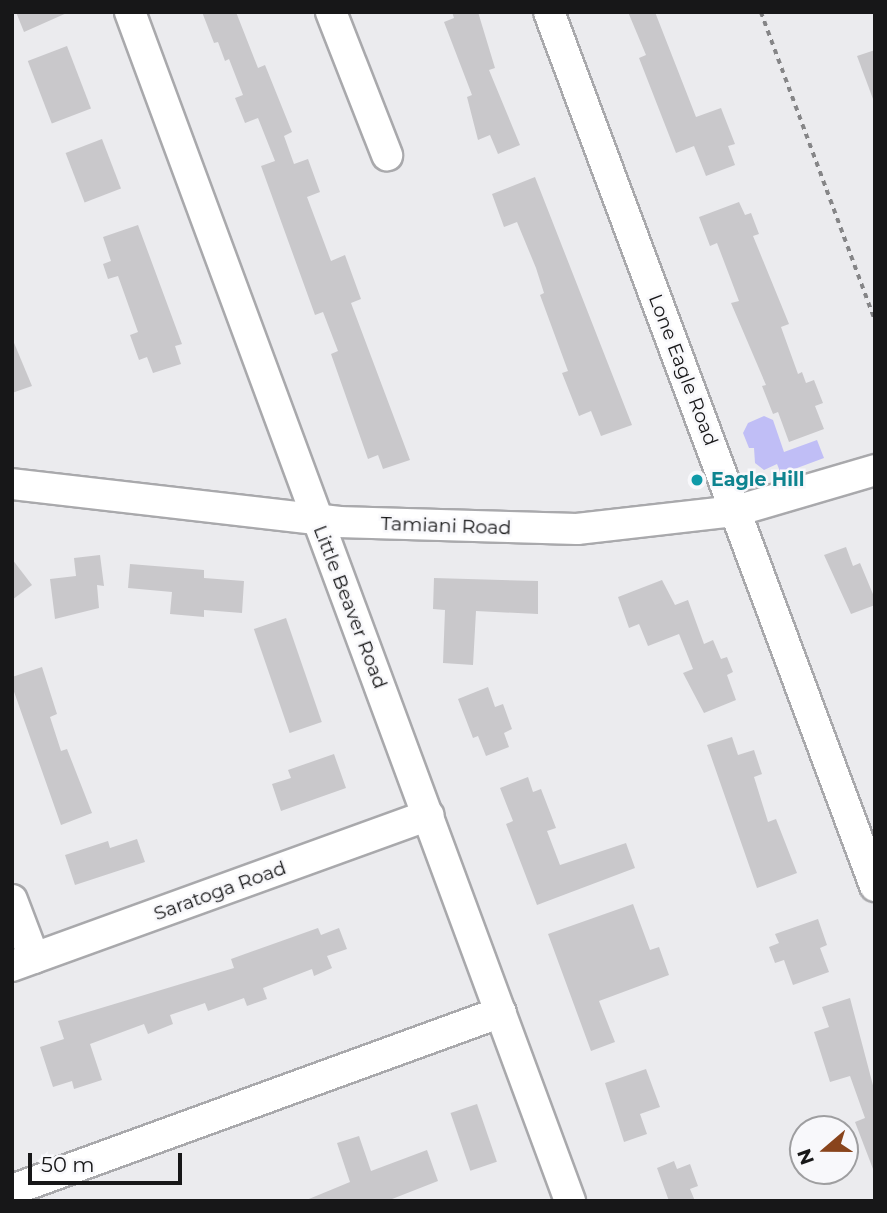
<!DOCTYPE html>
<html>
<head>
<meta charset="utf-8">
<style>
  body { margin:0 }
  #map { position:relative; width:887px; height:1213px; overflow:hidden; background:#ebebee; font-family:Montserrat,sans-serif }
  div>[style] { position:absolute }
  .green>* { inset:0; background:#c0bef6 }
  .building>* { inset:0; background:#c9c8cb; transform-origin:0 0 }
  .path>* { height:3.5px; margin-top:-1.75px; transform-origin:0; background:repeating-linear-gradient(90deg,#858587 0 5px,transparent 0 10px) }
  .roads { filter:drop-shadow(2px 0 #a9a9ac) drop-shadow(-2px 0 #a9a9ac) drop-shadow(0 2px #a9a9ac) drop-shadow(0 -2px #a9a9ac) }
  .minor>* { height:30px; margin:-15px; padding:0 15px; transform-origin:15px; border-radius:15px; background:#fff }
  .dots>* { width:19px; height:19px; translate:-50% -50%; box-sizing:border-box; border:4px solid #f8f8fb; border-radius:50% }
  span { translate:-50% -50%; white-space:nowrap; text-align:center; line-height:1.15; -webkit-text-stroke:5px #f8f8fb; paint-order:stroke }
  .street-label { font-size:19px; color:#171718 }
  .culture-label { font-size:19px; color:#0d838f; font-weight:700 }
  .left { translate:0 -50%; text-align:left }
  .frame { position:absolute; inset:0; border:14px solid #171718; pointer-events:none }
  .north { position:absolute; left:789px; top:1115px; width:70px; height:70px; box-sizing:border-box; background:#f8f8fb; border:2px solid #9e9ea0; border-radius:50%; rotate:250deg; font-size:19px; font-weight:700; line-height:28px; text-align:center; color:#171718 }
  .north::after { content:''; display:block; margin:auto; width:24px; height:32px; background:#89441c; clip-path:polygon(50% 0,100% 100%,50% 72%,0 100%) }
  .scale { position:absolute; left:28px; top:1153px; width:154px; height:32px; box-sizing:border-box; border:4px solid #171718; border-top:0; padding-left:9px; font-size:21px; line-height:24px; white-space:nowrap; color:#171718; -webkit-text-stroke:5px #f8f8fb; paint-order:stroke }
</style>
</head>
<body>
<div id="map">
  <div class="green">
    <div style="clip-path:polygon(764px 416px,773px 420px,784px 452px,817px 440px,824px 458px,781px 474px,777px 464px,764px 470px,755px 463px,754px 448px,749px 448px,743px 433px,748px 423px)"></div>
  </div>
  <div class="building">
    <div style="clip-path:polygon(16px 12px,69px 12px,24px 32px)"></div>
    <div style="clip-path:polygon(202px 12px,236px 12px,258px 68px,265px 65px,292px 132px,284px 136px,294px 164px,308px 159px,320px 192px,307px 197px,331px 261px,345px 255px,361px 299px,351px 303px,410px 460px,383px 469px,378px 455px,368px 459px,331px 354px,338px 351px,323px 312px,315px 315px,261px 166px,275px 161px,258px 118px,245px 123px,235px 98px,243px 95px,229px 59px,225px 61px,218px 42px,214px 43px)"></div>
    <div style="clip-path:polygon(452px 12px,478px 12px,495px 68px,489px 70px,520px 145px,498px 154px,490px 135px,478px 140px,467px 97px,472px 95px,444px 22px,454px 18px)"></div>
    <div style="clip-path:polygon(628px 12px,655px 12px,696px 117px,721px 108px,735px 144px,728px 146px,735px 165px,706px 176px,694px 146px,676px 153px,639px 58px,646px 55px)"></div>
    <div style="left:67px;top:46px;width:67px;height:42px;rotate:69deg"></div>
    <div style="clip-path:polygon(875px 50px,875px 99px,873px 99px,857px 56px)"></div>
    <div style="left:102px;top:139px;width:53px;height:39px;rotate:69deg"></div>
    <div style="clip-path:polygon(535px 177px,632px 425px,601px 436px,591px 411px,579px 416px,562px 373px,568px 371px,540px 295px,544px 293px,536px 268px,517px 222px,504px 227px,492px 194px)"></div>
    <div style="clip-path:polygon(739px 202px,745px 215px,751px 213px,759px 234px,753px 236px,789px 324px,781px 327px,798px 374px,802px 372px,806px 383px,814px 380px,823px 403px,815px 406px,824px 429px,789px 442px,778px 412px,773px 414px,762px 386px,766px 385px,731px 303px,739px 301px,717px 243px,710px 246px,699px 217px)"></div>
    <div style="clip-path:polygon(138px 225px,182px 344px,175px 346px,181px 364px,153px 373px,147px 357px,139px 360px,130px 335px,138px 332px,118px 276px,108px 279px,103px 264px,111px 261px,103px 237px)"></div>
    <div style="clip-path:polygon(12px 338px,32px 386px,12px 393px)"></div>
    <div style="clip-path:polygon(846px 547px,853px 566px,860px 563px,875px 599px,875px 605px,851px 614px,824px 555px)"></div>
    <div style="clip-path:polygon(100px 555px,104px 586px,97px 585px,99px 608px,55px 619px,50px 579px,76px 576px,74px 558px)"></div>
    <div style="clip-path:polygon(12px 559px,32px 585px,12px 600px)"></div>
    <div style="clip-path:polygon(130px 564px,204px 570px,204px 578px,244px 581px,242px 613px,204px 610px,204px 617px,170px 614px,172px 592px,128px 588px)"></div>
    <div style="clip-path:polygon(434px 578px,538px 581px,538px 614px,476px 611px,473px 665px,443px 663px,445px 610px,433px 609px)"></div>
    <div style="clip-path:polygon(662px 580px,675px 605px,688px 600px,704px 644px,713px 640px,721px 659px,727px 657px,733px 672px,727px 675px,736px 700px,704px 713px,683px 673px,693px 669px,679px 634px,648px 646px,639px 624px,629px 628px,618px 597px)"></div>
    <div style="left:286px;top:618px;width:110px;height:34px;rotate:71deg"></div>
    <div style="clip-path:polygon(42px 667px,57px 714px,50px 717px,61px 751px,67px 749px,92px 813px,61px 825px,12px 686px,12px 677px)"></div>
    <div style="clip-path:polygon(488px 687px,495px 707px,503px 704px,512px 729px,504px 733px,509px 747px,486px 756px,478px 736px,473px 738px,458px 699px)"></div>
    <div style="clip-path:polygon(732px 737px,738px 755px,754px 750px,762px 774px,754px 777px,768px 822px,776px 819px,797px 873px,757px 888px,707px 745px)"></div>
    <div style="clip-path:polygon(334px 754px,346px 788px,281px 811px,272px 784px,291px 778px,288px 770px)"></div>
    <div style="clip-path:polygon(528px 777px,533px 792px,541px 789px,556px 828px,547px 831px,560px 865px,626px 843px,635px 868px,537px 905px,506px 824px,513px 821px,500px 788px)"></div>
    <div style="clip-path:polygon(137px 839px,145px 862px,75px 885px,65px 855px,108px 841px,110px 848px)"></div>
    <div style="clip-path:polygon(633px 904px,650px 950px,659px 947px,669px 975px,599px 1001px,615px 1042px,591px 1051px,548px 934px)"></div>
    <div style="clip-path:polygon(818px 919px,827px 945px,820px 948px,829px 972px,793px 985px,784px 960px,775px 963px,769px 947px,779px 943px,775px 934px)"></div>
    <div style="clip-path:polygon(318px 928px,321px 935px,339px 928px,347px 949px,327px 956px,332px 968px,314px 976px,312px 969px,263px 988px,267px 999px,247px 1006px,244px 998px,208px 1011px,205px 1003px,170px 1015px,173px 1024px,148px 1034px,144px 1024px,90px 1044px,102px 1080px,74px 1089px,72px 1081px,53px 1087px,40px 1047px,64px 1039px,58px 1021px,234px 968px,231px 959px)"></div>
    <div style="clip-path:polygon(850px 998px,875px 1093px,873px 1169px,855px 1122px,865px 1118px,850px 1076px,830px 1082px,814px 1032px,829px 1027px,822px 1007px)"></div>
    <div style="clip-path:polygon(646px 1069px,660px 1107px,640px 1114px,647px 1134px,624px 1142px,605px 1083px)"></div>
    <div style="left:477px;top:1104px;width:61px;height:28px;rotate:71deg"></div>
    <div style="clip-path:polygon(359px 1136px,371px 1171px,427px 1150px,438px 1181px,387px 1201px,304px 1201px,350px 1182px,337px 1143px)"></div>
    <div style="clip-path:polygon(674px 1161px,677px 1169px,690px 1164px,698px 1186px,690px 1189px,695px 1201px,669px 1201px,657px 1168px)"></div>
  </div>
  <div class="path">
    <div style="left:761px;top:12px;width:329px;rotate:69.7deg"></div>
  </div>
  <div class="roads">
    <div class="minor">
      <div style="left:130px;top:12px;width:1268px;rotate:69.69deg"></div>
      <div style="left:331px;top:12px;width:154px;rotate:68.6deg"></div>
      <div style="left:549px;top:12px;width:933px;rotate:69.54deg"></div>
      <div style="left:12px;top:484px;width:328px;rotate:6.6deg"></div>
      <div style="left:338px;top:522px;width:239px;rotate:1.7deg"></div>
      <div style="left:577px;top:529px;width:160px;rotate:-6.5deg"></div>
      <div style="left:736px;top:511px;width:145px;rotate:-16.4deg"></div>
      <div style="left:12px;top:900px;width:62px;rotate:69.2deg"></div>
      <div style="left:12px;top:966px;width:443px;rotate:-19.9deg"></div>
      <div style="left:12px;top:1190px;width:520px;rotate:-20deg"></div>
    </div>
  </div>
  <div class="dots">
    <div style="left:697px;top:480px;background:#0f9aa8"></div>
  </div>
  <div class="street-label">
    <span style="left:683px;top:370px;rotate:69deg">Lone Eagle Road</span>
    <span style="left:446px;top:526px;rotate:2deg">Tamiani Road</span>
    <span style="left:350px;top:607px;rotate:69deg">Little Beaver Road</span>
    <span style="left:220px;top:891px;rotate:-20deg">Saratoga Road</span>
  </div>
  <div class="culture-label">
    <span class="left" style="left:711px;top:480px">Eagle Hill</span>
  </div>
  <div class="frame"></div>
  <div class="north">N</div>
  <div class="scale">50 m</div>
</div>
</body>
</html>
